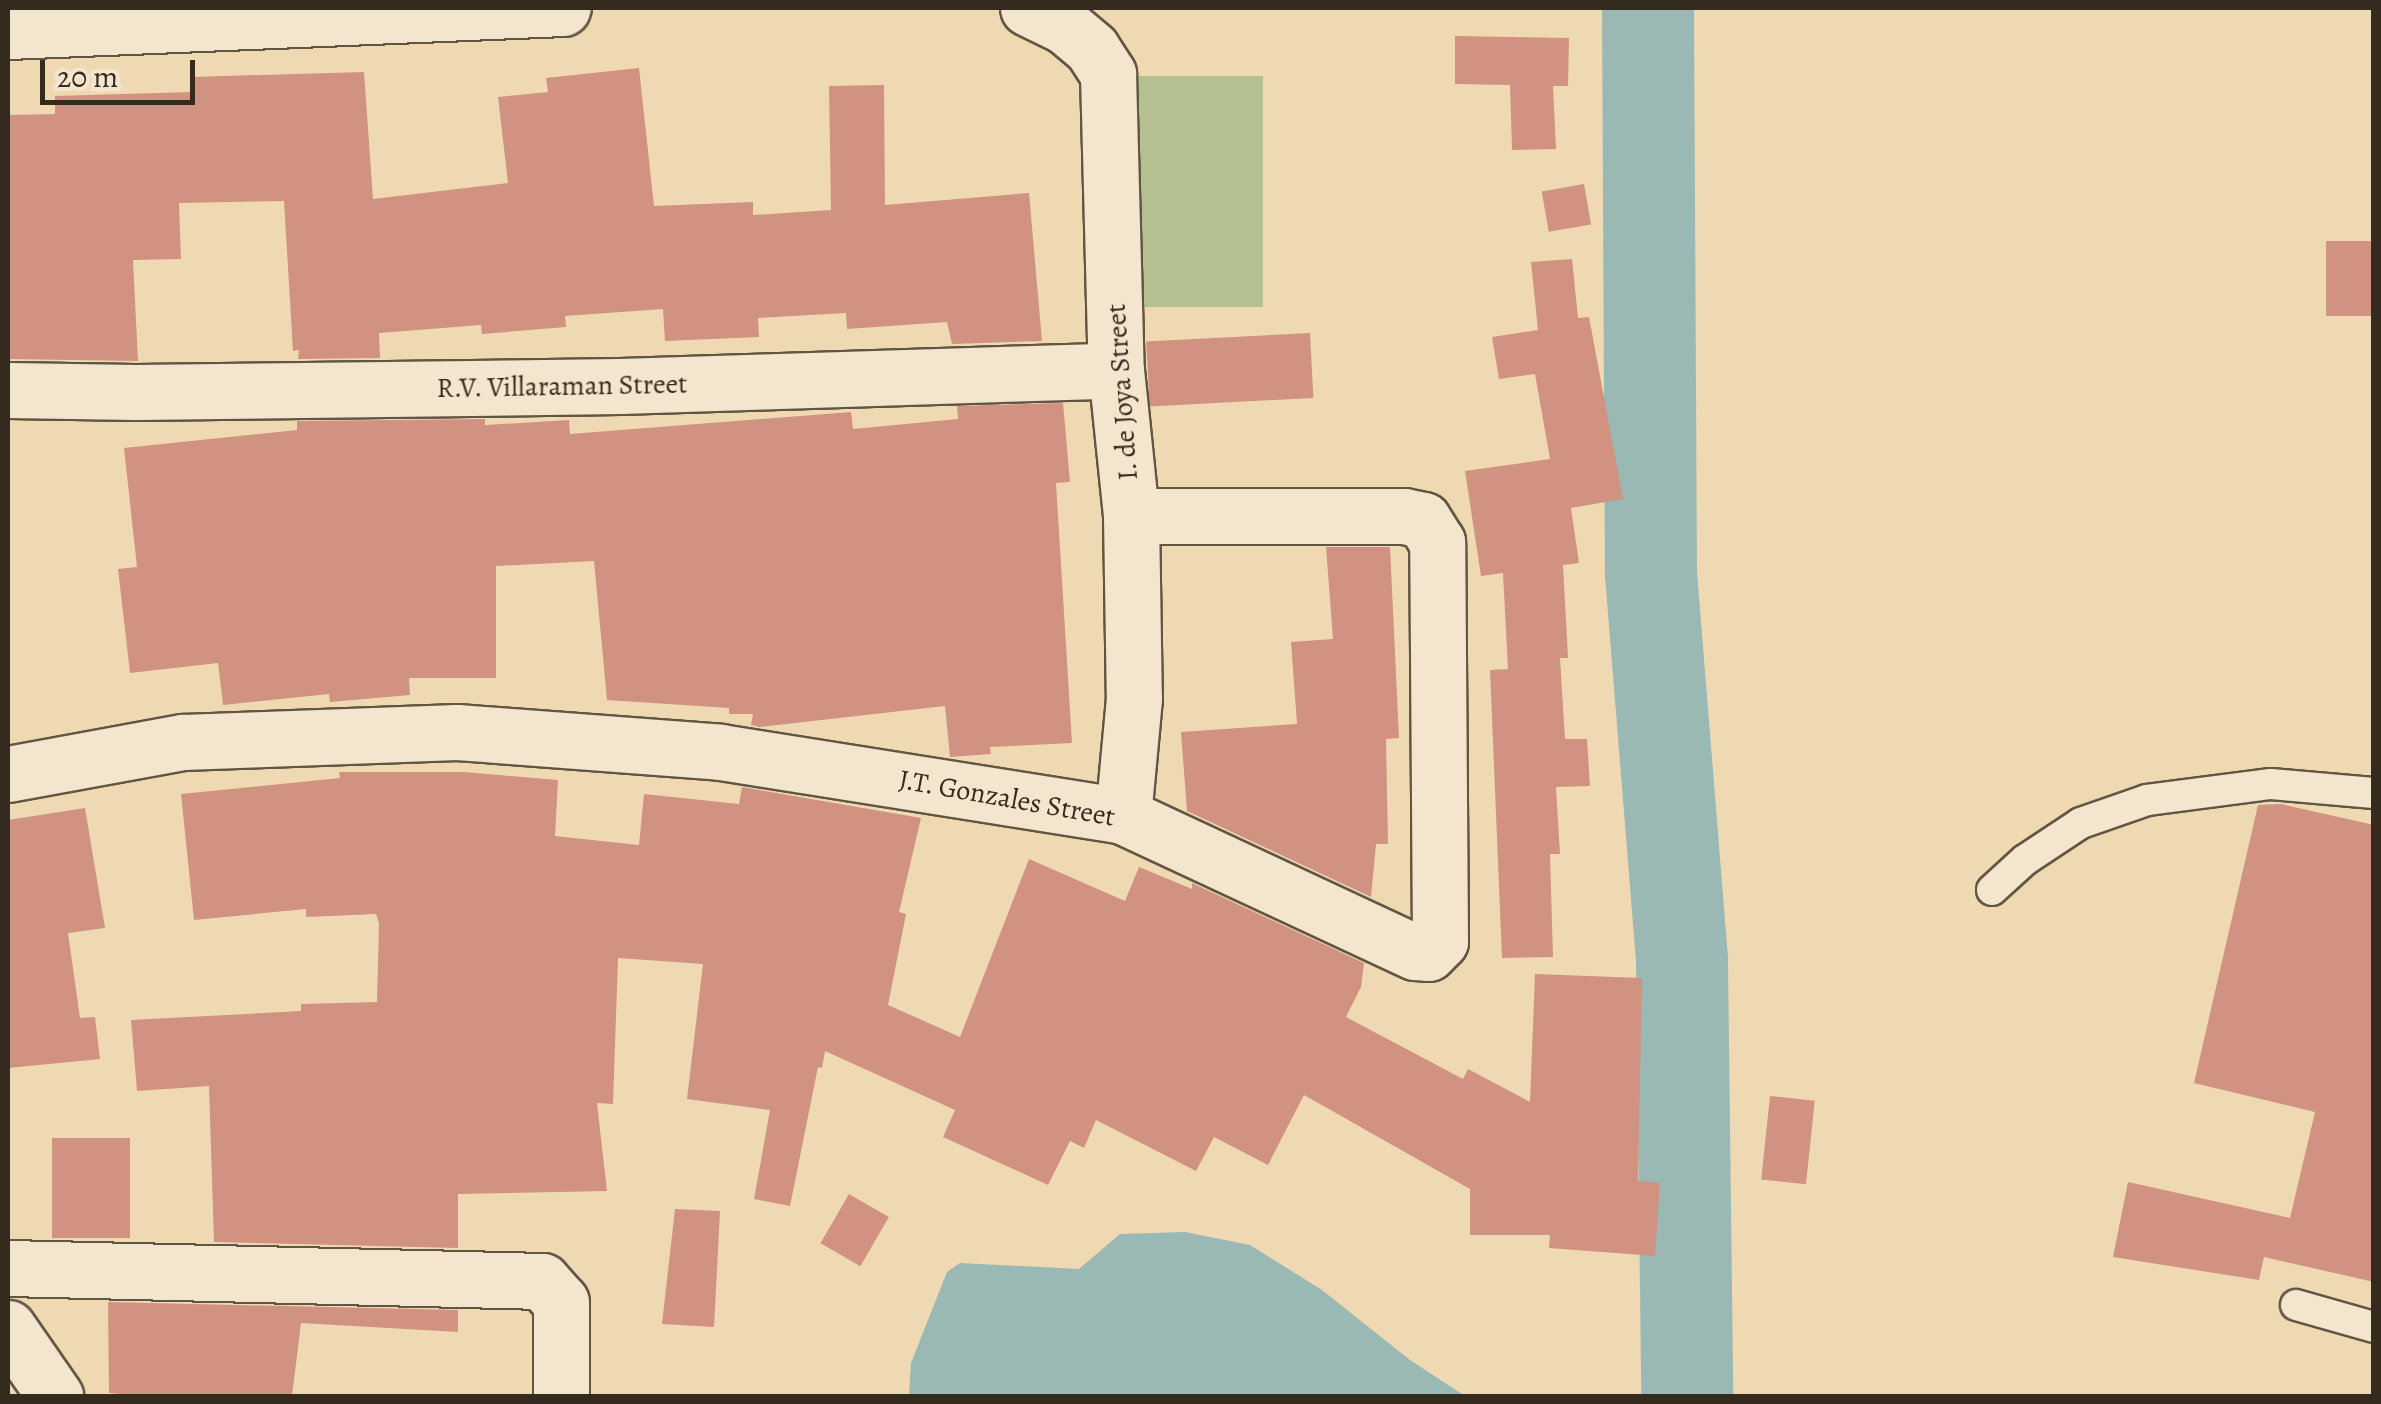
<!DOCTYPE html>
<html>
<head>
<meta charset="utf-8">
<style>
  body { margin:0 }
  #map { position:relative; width:2381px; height:1404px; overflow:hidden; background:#eed9b3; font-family:Alegreya,serif }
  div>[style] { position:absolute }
  .green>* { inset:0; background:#b4c090; transform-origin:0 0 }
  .water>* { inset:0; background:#9bb9b4 }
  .river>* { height:92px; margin:-46px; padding:0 46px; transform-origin:46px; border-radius:46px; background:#9bb9b4 }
  .building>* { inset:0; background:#d19282; transform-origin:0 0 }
  .roads { filter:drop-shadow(2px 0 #625643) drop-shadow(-2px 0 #625643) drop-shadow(0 2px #625643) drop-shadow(0 -2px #625643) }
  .service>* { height:30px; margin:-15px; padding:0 15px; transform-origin:15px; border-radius:15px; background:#f4e6ce }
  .minor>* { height:55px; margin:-27.5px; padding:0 27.5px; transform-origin:27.5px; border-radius:27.5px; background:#f4e6ce }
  span { translate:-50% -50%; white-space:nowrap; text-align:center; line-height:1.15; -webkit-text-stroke:8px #f4e6ce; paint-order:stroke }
  .street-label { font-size:28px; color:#342a1e }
  .frame { position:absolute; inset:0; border:10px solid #342a1e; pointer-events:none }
  .scale { position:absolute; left:40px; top:60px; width:155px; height:45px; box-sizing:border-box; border:5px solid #342a1e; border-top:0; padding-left:12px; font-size:30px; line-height:35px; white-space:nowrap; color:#342a1e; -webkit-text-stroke:8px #f4e6ce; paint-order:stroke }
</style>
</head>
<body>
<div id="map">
  <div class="green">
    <div style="left:1128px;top:76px;width:135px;height:231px"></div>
  </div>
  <div class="water">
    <div style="clip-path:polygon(1185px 1232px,1250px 1245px,1322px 1290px,1410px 1360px,1465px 1396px,909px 1396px,911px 1363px,947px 1272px,960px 1263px,1079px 1269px,1120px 1234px)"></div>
  </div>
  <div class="river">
    <div style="left:1648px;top:8px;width:566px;rotate:89.7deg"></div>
    <div style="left:1651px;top:574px;width:389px;rotate:85.4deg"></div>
    <div style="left:1682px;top:962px;width:434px;rotate:89.3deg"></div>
  </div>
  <div class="building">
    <div style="clip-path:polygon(1455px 36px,1569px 38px,1568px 86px,1553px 86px,1556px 149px,1512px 150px,1510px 85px,1455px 84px)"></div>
    <div style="clip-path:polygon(639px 68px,654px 206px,753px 202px,753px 215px,831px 210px,829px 86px,884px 85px,885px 205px,1029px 193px,1042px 341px,952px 344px,947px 322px,847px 329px,846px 313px,758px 318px,759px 337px,665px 341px,663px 309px,565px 316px,566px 327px,482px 334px,481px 325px,379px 333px,380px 358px,298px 359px,299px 350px,293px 351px,284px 201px,179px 203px,181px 259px,133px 260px,138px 361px,8px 359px,8px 115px,55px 114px,55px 96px,192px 92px,191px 77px,364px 72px,373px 199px,508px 183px,498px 97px,548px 92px,546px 78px)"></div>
    <div style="left:1584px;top:184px;width:41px;height:43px;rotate:80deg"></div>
    <div style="left:2374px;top:241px;width:75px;height:48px;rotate:90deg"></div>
    <div style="clip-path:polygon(1572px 259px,1578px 318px,1589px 317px,1623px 499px,1571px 508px,1579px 563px,1563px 565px,1568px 658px,1560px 658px,1565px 739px,1587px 739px,1590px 786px,1556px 787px,1560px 854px,1550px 854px,1553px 957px,1502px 958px,1490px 670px,1508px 669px,1503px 573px,1481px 576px,1465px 471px,1550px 459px,1535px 374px,1499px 379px,1492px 337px,1538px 330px,1531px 262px)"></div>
    <div style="left:1310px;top:333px;width:65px;height:164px;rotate:87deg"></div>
    <div style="clip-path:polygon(1063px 403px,1070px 482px,1056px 483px,1072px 743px,990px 747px,991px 754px,950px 757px,945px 706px,759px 727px,751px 725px,753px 714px,729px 714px,729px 708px,607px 700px,594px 561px,496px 566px,496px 678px,409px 678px,410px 695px,330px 702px,329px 694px,223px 705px,218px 663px,130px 673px,118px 569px,137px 567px,124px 448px,297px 430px,297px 421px,485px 419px,485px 425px,569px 420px,570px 434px,851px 412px,853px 429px,958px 419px,957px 406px)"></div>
    <div style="clip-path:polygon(1326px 547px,1390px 547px,1399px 738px,1386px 739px,1388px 844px,1376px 844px,1371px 897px,1187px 811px,1181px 732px,1297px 724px,1291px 642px,1333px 639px)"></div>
    <div style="clip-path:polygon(339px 772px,464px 772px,558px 780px,555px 836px,639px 845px,644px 794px,739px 804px,742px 787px,921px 818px,899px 912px,906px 914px,888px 1005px,960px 1037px,1029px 859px,1125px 901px,1139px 867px,1192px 889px,1192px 883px,1364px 963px,1361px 987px,1346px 1017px,1463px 1079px,1468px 1069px,1530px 1102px,1535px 974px,1642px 978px,1638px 1181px,1660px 1183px,1655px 1256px,1549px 1248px,1550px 1235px,1470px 1235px,1470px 1189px,1304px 1095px,1268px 1165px,1214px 1137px,1196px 1171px,1096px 1120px,1084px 1148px,1070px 1141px,1048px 1185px,943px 1137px,955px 1110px,825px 1051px,822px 1068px,818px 1067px,790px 1206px,754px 1199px,770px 1110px,687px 1099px,703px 964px,618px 958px,613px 1104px,597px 1103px,607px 1191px,458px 1194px,458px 1248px,214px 1242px,209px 1086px,137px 1091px,131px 1020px,301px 1011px,301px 1004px,377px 1002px,379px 923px,376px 914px,306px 917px,306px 909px,194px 920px,181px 794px,340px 778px)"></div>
    <div style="clip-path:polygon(2281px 804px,2374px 825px,2374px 1282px,2264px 1257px,2259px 1280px,2113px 1257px,2128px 1182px,2290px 1218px,2315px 1112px,2194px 1083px,2258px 805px)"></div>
    <div style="clip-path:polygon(85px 808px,105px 928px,68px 933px,80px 1018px,95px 1017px,100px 1059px,8px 1068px,8px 820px)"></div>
    <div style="left:1770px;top:1096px;width:45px;height:84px;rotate:6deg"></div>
    <div style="left:52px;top:1138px;width:78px;height:100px"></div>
    <div style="left:849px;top:1194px;width:46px;height:57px;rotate:30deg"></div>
    <div style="clip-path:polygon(675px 1209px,720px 1211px,714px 1327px,662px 1324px)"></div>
    <div style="clip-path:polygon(108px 1302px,458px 1310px,458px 1332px,301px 1323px,292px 1396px,142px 1396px,109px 1393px)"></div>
  </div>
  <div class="roads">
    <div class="service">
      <div style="left:1992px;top:890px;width:45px;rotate:-42.3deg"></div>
      <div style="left:2025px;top:860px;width:67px;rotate:-33.5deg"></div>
      <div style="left:2081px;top:823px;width:70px;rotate:-19.2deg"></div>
      <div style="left:2147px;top:800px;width:125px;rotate:-7.4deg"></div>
      <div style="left:2271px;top:784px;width:103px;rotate:5deg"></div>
      <div style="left:2296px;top:1305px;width:81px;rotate:15.8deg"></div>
    </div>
    <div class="minor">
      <div style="left:1028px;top:8px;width:41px;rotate:25.9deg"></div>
      <div style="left:1065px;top:26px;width:35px;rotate:40deg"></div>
      <div style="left:1092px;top:49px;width:30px;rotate:57deg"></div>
      <div style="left:1108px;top:74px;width:296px;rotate:88.5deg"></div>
      <div style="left:1116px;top:370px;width:147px;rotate:84.1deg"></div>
      <div style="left:1131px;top:516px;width:182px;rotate:89.1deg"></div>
      <div style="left:1134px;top:698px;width:119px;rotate:95.3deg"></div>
      <div style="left:8px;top:31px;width:555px;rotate:-2.37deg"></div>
      <div style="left:8px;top:390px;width:128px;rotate:0.9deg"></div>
      <div style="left:136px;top:392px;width:484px;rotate:-0.7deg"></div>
      <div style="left:620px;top:386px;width:496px;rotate:-1.8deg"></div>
      <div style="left:8px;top:774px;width:178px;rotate:-10.4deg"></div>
      <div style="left:183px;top:742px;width:274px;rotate:-2.1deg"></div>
      <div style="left:457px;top:732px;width:264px;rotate:4.3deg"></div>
      <div style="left:720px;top:752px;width:408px;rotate:9deg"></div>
      <div style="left:1123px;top:816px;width:322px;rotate:25deg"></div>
      <div style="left:1415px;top:952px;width:13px;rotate:4deg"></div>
      <div style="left:1428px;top:953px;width:17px;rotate:-45deg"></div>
      <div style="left:1440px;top:941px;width:399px;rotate:-90.4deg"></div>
      <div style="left:1437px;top:542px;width:26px;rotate:-122deg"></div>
      <div style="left:1423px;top:520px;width:19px;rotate:-168deg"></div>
      <div style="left:1404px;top:516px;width:273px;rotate:180deg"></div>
      <div style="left:8px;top:1268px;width:534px;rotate:1.39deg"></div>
      <div style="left:542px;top:1281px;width:28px;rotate:48deg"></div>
      <div style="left:561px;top:1302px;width:94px;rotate:90deg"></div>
      <div style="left:8px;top:1328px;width:83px;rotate:55.3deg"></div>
    </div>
  </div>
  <div class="street-label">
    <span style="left:562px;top:386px;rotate:-1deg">R.V. Villaraman Street</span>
    <span style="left:1122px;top:392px;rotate:-94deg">I. de Joya Street</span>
    <span style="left:1007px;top:798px;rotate:10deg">J.T. Gonzales Street</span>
  </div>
  <div class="frame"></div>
  <div class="scale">20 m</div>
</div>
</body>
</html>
